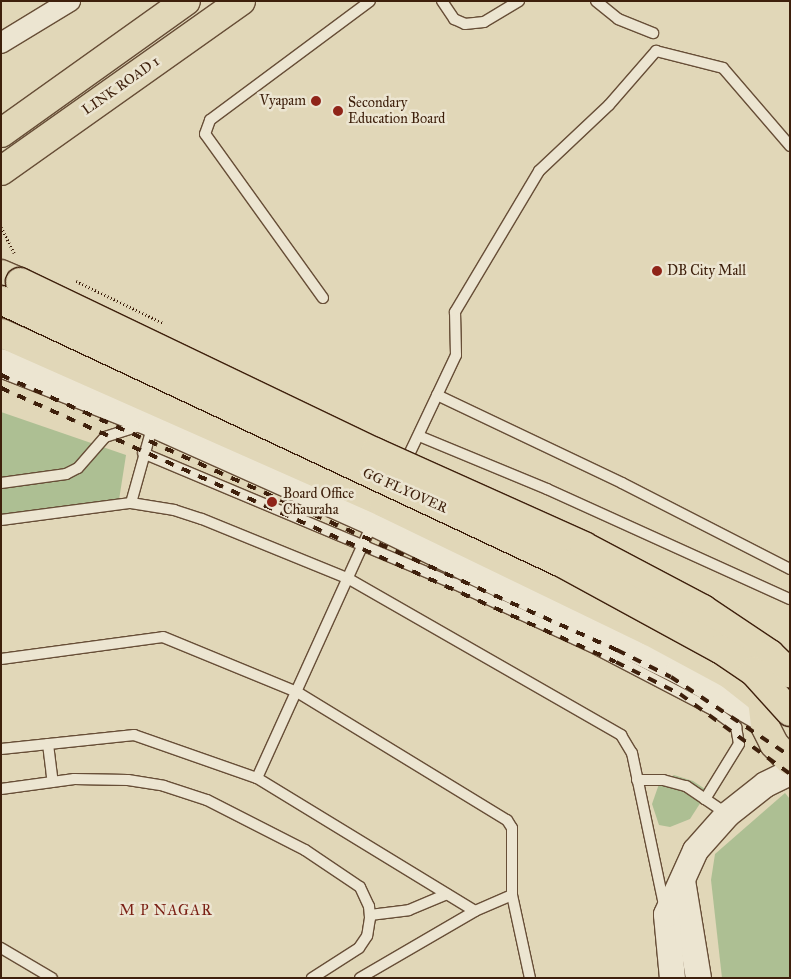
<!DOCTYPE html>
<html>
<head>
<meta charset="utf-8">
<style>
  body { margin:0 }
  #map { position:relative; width:791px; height:979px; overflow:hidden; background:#e1d7b8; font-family:"IM FELL Great Primer",serif }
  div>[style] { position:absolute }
  .green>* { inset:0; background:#adbf93 }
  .path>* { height:3px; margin-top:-1.5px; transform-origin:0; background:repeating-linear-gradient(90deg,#3e200c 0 1px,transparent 0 3.5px) }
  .roads { filter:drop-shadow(1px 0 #674e37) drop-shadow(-1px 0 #674e37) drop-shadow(0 1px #674e37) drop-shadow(0 -1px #674e37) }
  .service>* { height:10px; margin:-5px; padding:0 5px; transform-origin:5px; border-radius:5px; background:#ece5d1 }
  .minor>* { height:20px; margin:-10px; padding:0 10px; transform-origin:10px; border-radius:10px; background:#ece5d1 }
  .tertiary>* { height:25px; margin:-12.5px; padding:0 12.5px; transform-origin:12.5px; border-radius:12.5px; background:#ece5d1 }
  .secondary>* { height:28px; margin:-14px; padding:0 14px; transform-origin:14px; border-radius:14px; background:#ece5d1 }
  .primary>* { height:28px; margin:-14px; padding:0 14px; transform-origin:14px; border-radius:14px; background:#e1d7b8 }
  .rail>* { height:4px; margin-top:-2px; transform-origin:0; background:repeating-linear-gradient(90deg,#3e200c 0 9px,transparent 0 18px) }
  .bridges { filter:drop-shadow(1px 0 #3e200c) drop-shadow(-1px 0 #3e200c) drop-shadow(0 1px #3e200c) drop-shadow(0 -1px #3e200c) }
  .primary-bridge>* { height:28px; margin:-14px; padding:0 14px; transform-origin:14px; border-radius:14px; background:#e1d7b8 }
  .dots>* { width:14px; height:14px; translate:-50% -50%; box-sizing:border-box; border:2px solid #ece5d1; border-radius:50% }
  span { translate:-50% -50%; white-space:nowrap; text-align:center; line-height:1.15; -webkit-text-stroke:5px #ece5d1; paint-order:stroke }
  .street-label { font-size:14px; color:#3e200c }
  .poi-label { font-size:14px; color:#3e200c }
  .right { translate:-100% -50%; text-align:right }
  .left { translate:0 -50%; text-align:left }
  .neighbourhood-label { font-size:15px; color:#7a1f14; letter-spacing:1px }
  .frame { position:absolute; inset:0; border:2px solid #3e200c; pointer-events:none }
</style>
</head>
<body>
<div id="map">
  <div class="green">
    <div style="clip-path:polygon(1px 412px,126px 455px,119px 500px,1px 519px)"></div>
    <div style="clip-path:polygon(674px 775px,693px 781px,708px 791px,690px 819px,670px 827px,659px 825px,652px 804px,659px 784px)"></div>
    <div style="clip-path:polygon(785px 793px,790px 799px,790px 978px,722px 978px,711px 880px,715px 854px)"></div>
  </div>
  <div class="path">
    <div style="left:1px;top:227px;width:29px;rotate:63deg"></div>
    <div style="left:76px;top:281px;width:97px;rotate:25.8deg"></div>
  </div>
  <div class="roads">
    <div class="service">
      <div style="left:442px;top:1px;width:22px;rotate:56deg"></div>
      <div style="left:454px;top:19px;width:12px;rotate:24deg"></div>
      <div style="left:465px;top:24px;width:19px;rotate:-6deg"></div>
      <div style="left:484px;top:22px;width:41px;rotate:-31deg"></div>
      <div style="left:596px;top:1px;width:28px;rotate:39deg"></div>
      <div style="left:618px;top:19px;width:38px;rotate:22deg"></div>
      <div style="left:323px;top:298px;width:202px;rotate:-125.7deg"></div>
      <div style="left:205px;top:134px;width:15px;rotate:-70deg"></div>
      <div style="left:210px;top:120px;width:199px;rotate:-36.6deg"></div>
      <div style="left:437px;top:395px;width:205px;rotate:25.4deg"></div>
      <div style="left:622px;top:483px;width:189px;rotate:27.1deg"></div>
      <div style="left:419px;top:436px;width:139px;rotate:22.5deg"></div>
      <div style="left:547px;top:489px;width:267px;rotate:24.4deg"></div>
      <div style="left:143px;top:453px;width:338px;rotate:22.8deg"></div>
      <div style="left:455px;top:584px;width:155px;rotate:24.7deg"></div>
      <div style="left:596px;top:649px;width:132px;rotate:27.5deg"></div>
      <div style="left:713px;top:710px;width:29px;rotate:36deg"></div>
      <div style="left:736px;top:727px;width:17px;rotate:80deg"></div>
      <div style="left:739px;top:744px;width:65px;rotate:121.7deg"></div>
      <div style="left:405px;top:463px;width:119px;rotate:-64.7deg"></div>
      <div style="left:456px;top:355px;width:43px;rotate:-91.3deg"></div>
      <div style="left:455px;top:312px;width:164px;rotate:-59.2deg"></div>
      <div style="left:539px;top:171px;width:96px;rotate:-43.3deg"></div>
      <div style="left:609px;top:105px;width:72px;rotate:-49deg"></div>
      <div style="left:656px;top:51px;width:69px;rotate:14.2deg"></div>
      <div style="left:723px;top:68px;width:103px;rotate:49.3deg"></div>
      <div style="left:1px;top:483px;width:66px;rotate:-7.9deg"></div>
      <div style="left:66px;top:474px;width:13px;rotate:-27deg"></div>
      <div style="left:78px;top:468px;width:41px;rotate:-48.9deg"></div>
      <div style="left:105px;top:437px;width:40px;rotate:-18deg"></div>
      <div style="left:131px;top:503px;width:82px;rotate:-74.4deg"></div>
      <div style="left:1px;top:520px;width:131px;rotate:-7.5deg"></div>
      <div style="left:131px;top:503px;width:44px;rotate:9.2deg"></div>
      <div style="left:174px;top:510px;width:29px;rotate:18deg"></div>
      <div style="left:202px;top:519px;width:159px;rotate:22.2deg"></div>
      <div style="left:349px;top:579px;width:314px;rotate:29.8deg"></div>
      <div style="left:621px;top:735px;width:21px;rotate:59deg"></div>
      <div style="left:632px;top:753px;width:155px;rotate:78.1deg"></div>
      <div style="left:1px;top:659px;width:163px;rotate:-7.7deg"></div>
      <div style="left:163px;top:637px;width:145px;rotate:22.3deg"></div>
      <div style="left:297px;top:692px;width:246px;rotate:31.4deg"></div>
      <div style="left:507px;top:820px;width:9px;rotate:58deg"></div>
      <div style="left:512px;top:828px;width:67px;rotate:90deg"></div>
      <div style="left:48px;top:744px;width:38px;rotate:83deg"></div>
      <div style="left:1px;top:749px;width:134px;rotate:-6deg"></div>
      <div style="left:134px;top:735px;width:130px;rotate:19.3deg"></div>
      <div style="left:257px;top:778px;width:255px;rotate:31.4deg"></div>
      <div style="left:257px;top:778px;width:281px;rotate:-65.6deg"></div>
      <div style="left:637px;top:780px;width:26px"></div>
      <div style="left:663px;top:780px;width:24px;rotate:15deg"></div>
      <div style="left:686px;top:786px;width:50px;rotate:34.3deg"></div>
      <div style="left:1px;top:789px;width:74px;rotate:-7.8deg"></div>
      <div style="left:74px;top:779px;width:54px;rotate:1.1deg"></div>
      <div style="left:128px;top:780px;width:36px;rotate:9deg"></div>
      <div style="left:164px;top:786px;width:45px;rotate:18deg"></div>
      <div style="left:207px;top:800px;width:110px;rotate:27deg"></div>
      <div style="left:305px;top:850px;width:66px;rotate:33.9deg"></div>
      <div style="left:360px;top:887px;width:21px;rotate:65deg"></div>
      <div style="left:369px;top:906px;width:12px;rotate:85deg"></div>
      <div style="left:370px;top:918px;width:18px;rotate:99deg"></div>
      <div style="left:367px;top:936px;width:14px;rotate:124deg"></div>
      <div style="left:359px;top:948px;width:56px;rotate:147.4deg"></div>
      <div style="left:370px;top:915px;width:39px;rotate:-7deg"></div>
      <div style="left:409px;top:910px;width:41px;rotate:-22.8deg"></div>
      <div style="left:1px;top:948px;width:59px;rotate:30.5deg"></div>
      <div style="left:360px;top:978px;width:133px;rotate:-30.2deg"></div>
      <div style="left:475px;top:911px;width:40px;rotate:-23.4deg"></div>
      <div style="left:512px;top:895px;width:85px;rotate:77.8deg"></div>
    </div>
    <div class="minor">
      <div style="left:1px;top:43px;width:81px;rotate:-31.3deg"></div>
    </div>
    <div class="tertiary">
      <div style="left:682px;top:880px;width:99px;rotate:80.7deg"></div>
      <div style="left:672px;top:978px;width:64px;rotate:-95.4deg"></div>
      <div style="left:666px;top:914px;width:70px;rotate:-65.6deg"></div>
      <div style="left:695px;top:850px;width:48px;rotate:-48.4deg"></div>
      <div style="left:727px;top:814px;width:48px;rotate:-38.3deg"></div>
      <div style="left:765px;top:784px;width:28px;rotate:-26deg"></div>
    </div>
    <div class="secondary">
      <div style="left:1px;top:363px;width:163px;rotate:21.5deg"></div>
      <div style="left:153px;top:423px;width:242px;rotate:24.1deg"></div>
      <div style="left:374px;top:522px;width:340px;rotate:25.8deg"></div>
      <div style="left:680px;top:670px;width:97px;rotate:29.7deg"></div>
    </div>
    <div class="primary">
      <div style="left:1px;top:133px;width:227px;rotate:-35.5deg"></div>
      <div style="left:1px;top:171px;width:294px;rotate:-35.3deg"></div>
      <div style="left:1px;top:274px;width:21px;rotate:23deg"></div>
      <div style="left:1px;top:333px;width:419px;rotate:23.9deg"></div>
      <div style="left:384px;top:503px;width:294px;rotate:25.8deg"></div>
      <div style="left:649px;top:631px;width:91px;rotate:28.3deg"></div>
      <div style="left:729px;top:674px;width:42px;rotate:38.2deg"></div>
      <div style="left:771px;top:683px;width:19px;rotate:118deg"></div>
      <div style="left:762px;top:700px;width:26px;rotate:83deg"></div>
      <div style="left:765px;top:726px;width:20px;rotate:63deg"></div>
      <div style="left:774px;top:744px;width:23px;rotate:47deg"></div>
    </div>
  </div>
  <div class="rail">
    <div style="left:1px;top:375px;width:675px;rotate:24.06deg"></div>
    <div style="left:617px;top:650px;width:60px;rotate:26.6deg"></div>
    <div style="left:671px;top:677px;width:143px;rotate:33.6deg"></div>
    <div style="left:1px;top:388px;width:673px;rotate:24.01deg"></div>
    <div style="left:616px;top:662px;width:72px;rotate:26.6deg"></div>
    <div style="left:680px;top:694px;width:136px;rotate:36deg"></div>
  </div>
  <div class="bridges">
    <div class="primary-bridge">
      <div style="left:20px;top:282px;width:394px;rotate:25.6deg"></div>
      <div style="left:375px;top:452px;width:229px;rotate:24.2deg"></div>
      <div style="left:584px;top:546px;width:135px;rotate:27.9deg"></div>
      <div style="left:703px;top:609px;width:81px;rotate:33.9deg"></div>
      <div style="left:770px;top:654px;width:28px;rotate:44deg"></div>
      <div style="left:1px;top:300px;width:620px;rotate:25.12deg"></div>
      <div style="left:562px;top:563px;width:180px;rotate:28.6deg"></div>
      <div style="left:720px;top:649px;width:40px;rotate:34deg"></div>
      <div style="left:753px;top:671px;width:55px;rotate:47.9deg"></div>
    </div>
  </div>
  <div class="dots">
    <div style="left:316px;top:101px;background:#8f2418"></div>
    <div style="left:338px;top:111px;background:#8f2418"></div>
    <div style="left:657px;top:271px;background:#8f2418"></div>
    <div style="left:272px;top:502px;background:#8f2418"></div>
  </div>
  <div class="street-label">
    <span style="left:121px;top:86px;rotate:-35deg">LINK ROAD 1</span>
    <span style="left:405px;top:491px;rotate:24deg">GG FLYOVER</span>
  </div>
  <div class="poi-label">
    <span class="right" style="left:306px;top:101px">Vyapam</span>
    <span class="left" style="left:348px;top:111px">Secondary<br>Education Board</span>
    <span class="left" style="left:667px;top:271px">DB City Mall</span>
    <span class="left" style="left:283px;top:502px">Board Office<br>Chauraha</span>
  </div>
  <div class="neighbourhood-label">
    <span style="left:166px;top:911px">M P NAGAR</span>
  </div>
  <div class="frame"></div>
</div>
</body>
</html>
